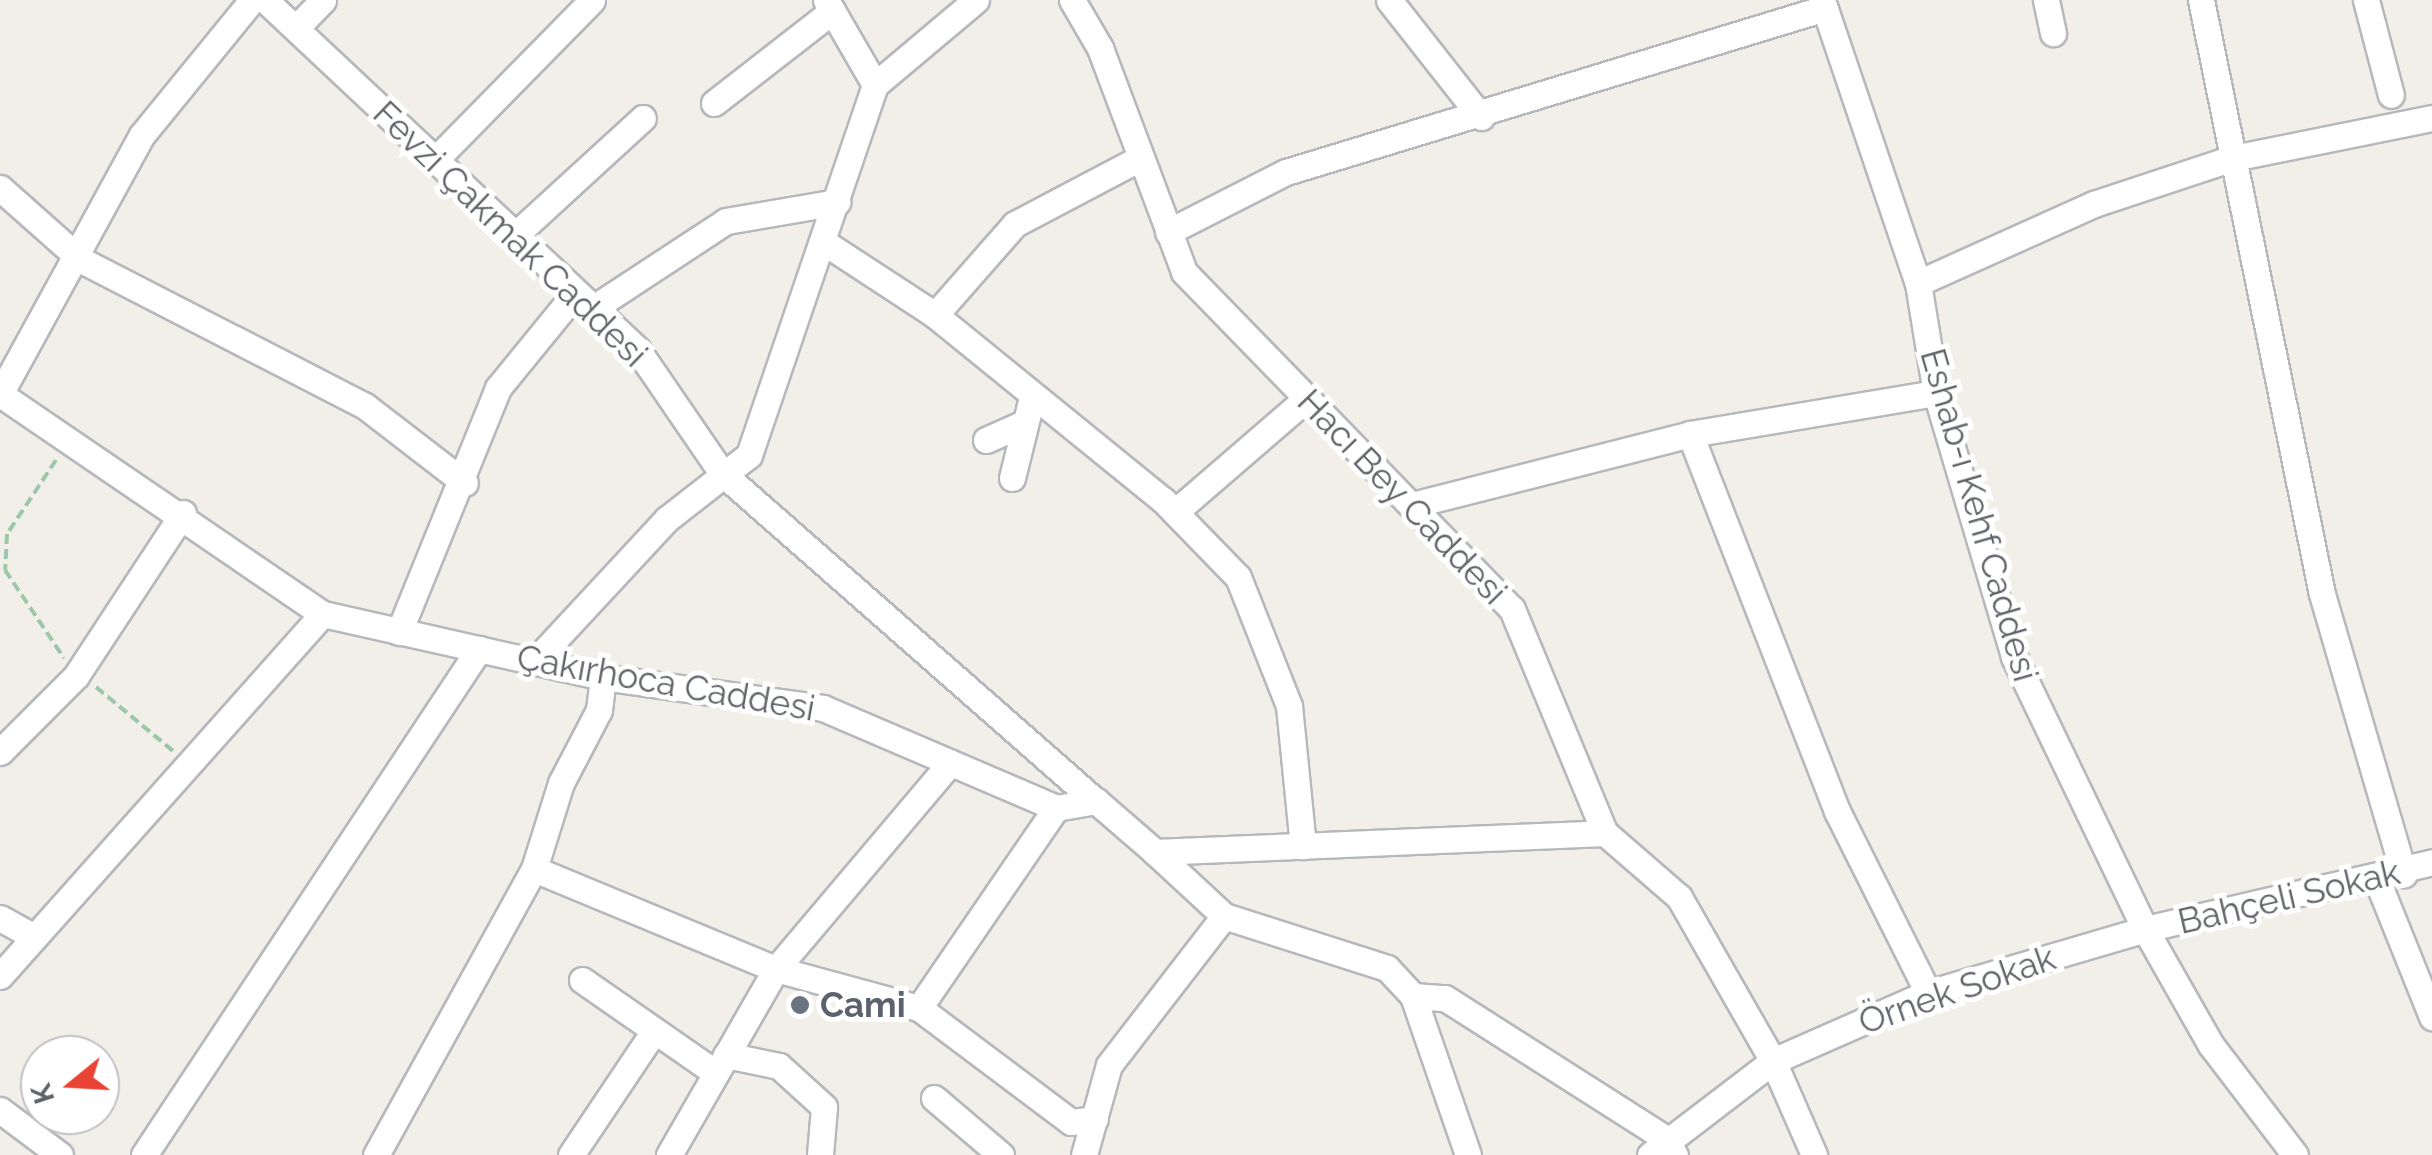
<!DOCTYPE html>
<html>
<head>
<meta charset="utf-8">
<style>
  body { margin:0 }
  #map { position:relative; width:2432px; height:1155px; overflow:hidden; background:#f1efe8; font-family:Raleway,sans-serif }
  div>[style] { position:absolute }
  .path>* { height:4px; margin-top:-2px; transform-origin:0; background:repeating-linear-gradient(90deg,#9cc7a9 0 10px,transparent 0 15px) }
  .roads { filter:drop-shadow(2px 0 #b5b8bc) drop-shadow(-2px 0 #b5b8bc) drop-shadow(0 2px #b5b8bc) drop-shadow(0 -2px #b5b8bc) }
  .minor>* { height:25px; margin:-12.5px; padding:0 12.5px; transform-origin:12.5px; border-radius:12.5px; background:#fff }
  .dots>* { width:28px; height:28px; translate:-50% -50%; box-sizing:border-box; border:5px solid #fff; border-radius:50% }
  span { translate:-50% -50%; white-space:nowrap; text-align:center; line-height:1.15; -webkit-text-stroke:10px #fff; paint-order:stroke }
  .street-label { font-size:35px; color:#5f6368 }
  .worship-label { font-size:35px; color:#5b616d; font-weight:700 }
  .left { translate:0 -50%; text-align:left }
  .north { position:absolute; left:20px; top:1035px; width:100px; height:100px; box-sizing:border-box; background:#fff; border:2px solid #bfc1c3; border-radius:50%; rotate:252deg; font-size:28px; font-weight:700; line-height:40px; text-align:center; color:#5f6368 }
  .north::after { content:''; display:block; margin:auto; width:35px; height:45px; background:#ea4335; clip-path:polygon(50% 0,100% 100%,50% 72%,0 100%) }
</style>
</head>
<body>
<div id="map">
  <div class="path">
    <div style="left:56px;top:460px;width:89px;rotate:123.5deg"></div>
    <div style="left:7px;top:534px;width:36px;rotate:93deg"></div>
    <div style="left:5px;top:570px;width:106px;rotate:56.2deg"></div>
    <div style="left:96px;top:687px;width:100px;rotate:39.7deg"></div>
  </div>
  <div class="roads">
    <div class="minor">
      <div style="left:265px;top:0;width:510px;rotate:43.17deg"></div>
      <div style="left:637px;top:349px;width:150px;rotate:55.6deg"></div>
      <div style="left:722px;top:473px;width:497px;rotate:41.3deg"></div>
      <div style="left:826px;top:0;width:98px;rotate:60deg"></div>
      <div style="left:1072px;top:0;width:56px;rotate:59.7deg"></div>
      <div style="left:1100px;top:48px;width:239px;rotate:69.4deg"></div>
      <div style="left:1184px;top:272px;width:470px;rotate:45.8deg"></div>
      <div style="left:1512px;top:609px;width:243px;rotate:67.5deg"></div>
      <div style="left:1605px;top:833px;width:98px;rotate:40.9deg"></div>
      <div style="left:1679px;top:897px;width:189px;rotate:60.2deg"></div>
      <div style="left:1773px;top:1061px;width:103px;rotate:66.4deg"></div>
      <div style="left:1389px;top:0;width:149px;rotate:51.8deg"></div>
      <div style="left:1822px;top:0;width:299px;rotate:71.3deg"></div>
      <div style="left:1918px;top:283px;width:111px;rotate:80.7deg"></div>
      <div style="left:1936px;top:393px;width:275px;rotate:73.5deg"></div>
      <div style="left:2014px;top:657px;width:302px;rotate:64.3deg"></div>
      <div style="left:2145px;top:929px;width:133px;rotate:60.4deg"></div>
      <div style="left:2211px;top:1045px;width:138px;rotate:52.6deg"></div>
      <div style="left:2046px;top:0;width:34px;rotate:78deg"></div>
      <div style="left:2201px;top:0;width:606px;rotate:78.49deg"></div>
      <div style="left:2322px;top:594px;width:292px;rotate:73.7deg"></div>
      <div style="left:2366px;top:0;width:98px;rotate:75.3deg"></div>
      <div style="left:296px;top:28px;width:39px;rotate:-46deg"></div>
      <div style="left:714px;top:103px;width:150px;rotate:-37.9deg"></div>
      <div style="left:435px;top:160px;width:224px;rotate:-45.5deg"></div>
      <div style="left:0;top:188px;width:108px;rotate:41.6deg"></div>
      <div style="left:81px;top:260px;width:319px;rotate:27.2deg"></div>
      <div style="left:365px;top:406px;width:126px;rotate:37.6deg"></div>
      <div style="left:1168px;top:232px;width:132px;rotate:-27deg"></div>
      <div style="left:1286px;top:172px;width:563px;rotate:-16.92deg"></div>
      <div style="left:513px;top:237px;width:176px;rotate:-42.5deg"></div>
      <div style="left:825px;top:243px;width:131px;rotate:33.2deg"></div>
      <div style="left:935px;top:315px;width:294px;rotate:39.1deg"></div>
      <div style="left:1163px;top:500px;width:107px;rotate:45.8deg"></div>
      <div style="left:1238px;top:577px;width:139px;rotate:68.4deg"></div>
      <div style="left:1289px;top:706px;width:141px;rotate:84.3deg"></div>
      <div style="left:1918px;top:283px;width:193px;rotate:-24.2deg"></div>
      <div style="left:2094px;top:204px;width:146px;rotate:-18.3deg"></div>
      <div style="left:2233px;top:158px;width:203px;rotate:-11.4deg"></div>
      <div style="left:592px;top:309px;width:160px;rotate:-33.3deg"></div>
      <div style="left:726px;top:221px;width:113px;rotate:-9.7deg"></div>
      <div style="left:935px;top:315px;width:121px;rotate:-48.7deg"></div>
      <div style="left:1015px;top:224px;width:141px;rotate:-27.8deg"></div>
      <div style="left:0;top:394px;width:391px;rotate:34.3deg"></div>
      <div style="left:323px;top:614px;width:287px;rotate:12.7deg"></div>
      <div style="left:603px;top:677px;width:222px;rotate:8deg"></div>
      <div style="left:823px;top:708px;width:254px;rotate:23.2deg"></div>
      <div style="left:1056px;top:808px;width:41px;rotate:-9.9deg"></div>
      <div style="left:1096px;top:801px;width:78px;rotate:40.8deg"></div>
      <div style="left:1155px;top:852px;width:450px;rotate:-2.4deg"></div>
      <div style="left:0;top:394px;width:295px;rotate:-61.3deg"></div>
      <div style="left:142px;top:135px;width:174px;rotate:-50.8deg"></div>
      <div style="left:1690px;top:434px;width:405px;rotate:68.7deg"></div>
      <div style="left:1837px;top:811px;width:203px;rotate:63.4deg"></div>
      <div style="left:986px;top:440px;width:39px;rotate:-24deg"></div>
      <div style="left:1012px;top:478px;width:79px;rotate:-76.1deg"></div>
      <div style="left:1412px;top:505px;width:287px;rotate:-14.3deg"></div>
      <div style="left:1690px;top:434px;width:249px;rotate:-9.5deg"></div>
      <div style="left:1175px;top:512px;width:174px;rotate:-40.8deg"></div>
      <div style="left:399px;top:632px;width:263px;rotate:-67.9deg"></div>
      <div style="left:498px;top:388px;width:119px;rotate:-50.8deg"></div>
      <div style="left:534px;top:662px;width:195px;rotate:-47.1deg"></div>
      <div style="left:667px;top:519px;width:104px;rotate:-38deg"></div>
      <div style="left:749px;top:455px;width:391px;rotate:-71.2deg"></div>
      <div style="left:875px;top:85px;width:132px;rotate:-40.1deg"></div>
      <div style="left:0;top:752px;width:107px;rotate:-45deg"></div>
      <div style="left:76px;top:676px;width:195px;rotate:-56.7deg"></div>
      <div style="left:1155px;top:852px;width:94px;rotate:42.8deg"></div>
      <div style="left:1224px;top:916px;width:171px;rotate:17.7deg"></div>
      <div style="left:1387px;top:968px;width:38px;rotate:47deg"></div>
      <div style="left:1413px;top:996px;width:168px;rotate:70.9deg"></div>
      <div style="left:534px;top:869px;width:262px;rotate:22.5deg"></div>
      <div style="left:776px;top:969px;width:148px;rotate:15.3deg"></div>
      <div style="left:919px;top:1008px;width:190px;rotate:36.9deg"></div>
      <div style="left:1071px;top:1122px;width:24px;rotate:-7deg"></div>
      <div style="left:2377px;top:880px;width:148px;rotate:68.1deg"></div>
      <div style="left:0;top:918px;width:39px;rotate:29deg"></div>
      <div style="left:0;top:976px;width:485px;rotate:-48.3deg"></div>
      <div style="left:582px;top:980px;width:163px;rotate:34.8deg"></div>
      <div style="left:1413px;top:996px;width:32px;rotate:4deg"></div>
      <div style="left:1445px;top:998px;width:261px;rotate:32.5deg"></div>
      <div style="left:1665px;top:1138px;width:20px;rotate:60deg"></div>
      <div style="left:919px;top:1008px;width:242px;rotate:-55.6deg"></div>
      <div style="left:726px;top:1055px;width:54px;rotate:11.7deg"></div>
      <div style="left:779px;top:1066px;width:61px;rotate:42.3deg"></div>
      <div style="left:824px;top:1107px;width:48px;rotate:94.8deg"></div>
      <div style="left:934px;top:1098px;width:88px;rotate:40.4deg"></div>
      <div style="left:0;top:1110px;width:75px;rotate:36.9deg"></div>
      <div style="left:144px;top:1155px;width:607px;rotate:-56.49deg"></div>
      <div style="left:376px;top:1155px;width:327px;rotate:-61.1deg"></div>
      <div style="left:534px;top:869px;width:90px;rotate:-72.6deg"></div>
      <div style="left:561px;top:783px;width:82px;rotate:-62.5deg"></div>
      <div style="left:599px;top:710px;width:33px;rotate:-83deg"></div>
      <div style="left:571px;top:1155px;width:149px;rotate:-56.2deg"></div>
      <div style="left:669px;top:1155px;width:215px;rotate:-60.1deg"></div>
      <div style="left:776px;top:969px;width:270px;rotate:-49.8deg"></div>
      <div style="left:1084px;top:1155px;width:93px;rotate:-74.5deg"></div>
      <div style="left:1109px;top:1065px;width:188px;rotate:-52.3deg"></div>
      <div style="left:1650px;top:1155px;width:155px;rotate:-37.4deg"></div>
      <div style="left:1773px;top:1061px;width:169px;rotate:-23.7deg"></div>
      <div style="left:1928px;top:993px;width:226px;rotate:-16.4deg"></div>
      <div style="left:2145px;top:929px;width:295px;rotate:-13.1deg"></div>
    </div>
  </div>
  <div class="dots">
    <div style="left:800px;top:1005px;background:#6b7280"></div>
  </div>
  <div class="street-label">
    <span style="left:510px;top:234px;rotate:44deg">Fevzi Çakmak Caddesi</span>
    <span style="left:1402px;top:497px;rotate:46deg">Hacı Bey Caddesi</span>
    <span style="left:1979px;top:515px;rotate:74deg">Eshab-ı Kehf Caddesi</span>
    <span style="left:666px;top:683px;rotate:10deg">Çakırhoca Caddesi</span>
    <span style="left:2289px;top:897px;rotate:-13deg">Bahçeli Sokak</span>
    <span style="left:1957px;top:990px;rotate:-19deg">Örnek Sokak</span>
  </div>
  <div class="worship-label">
    <span class="left" style="left:820px;top:1005px">Cami</span>
  </div>
  <div class="north">K</div>
</div>
</body>
</html>
